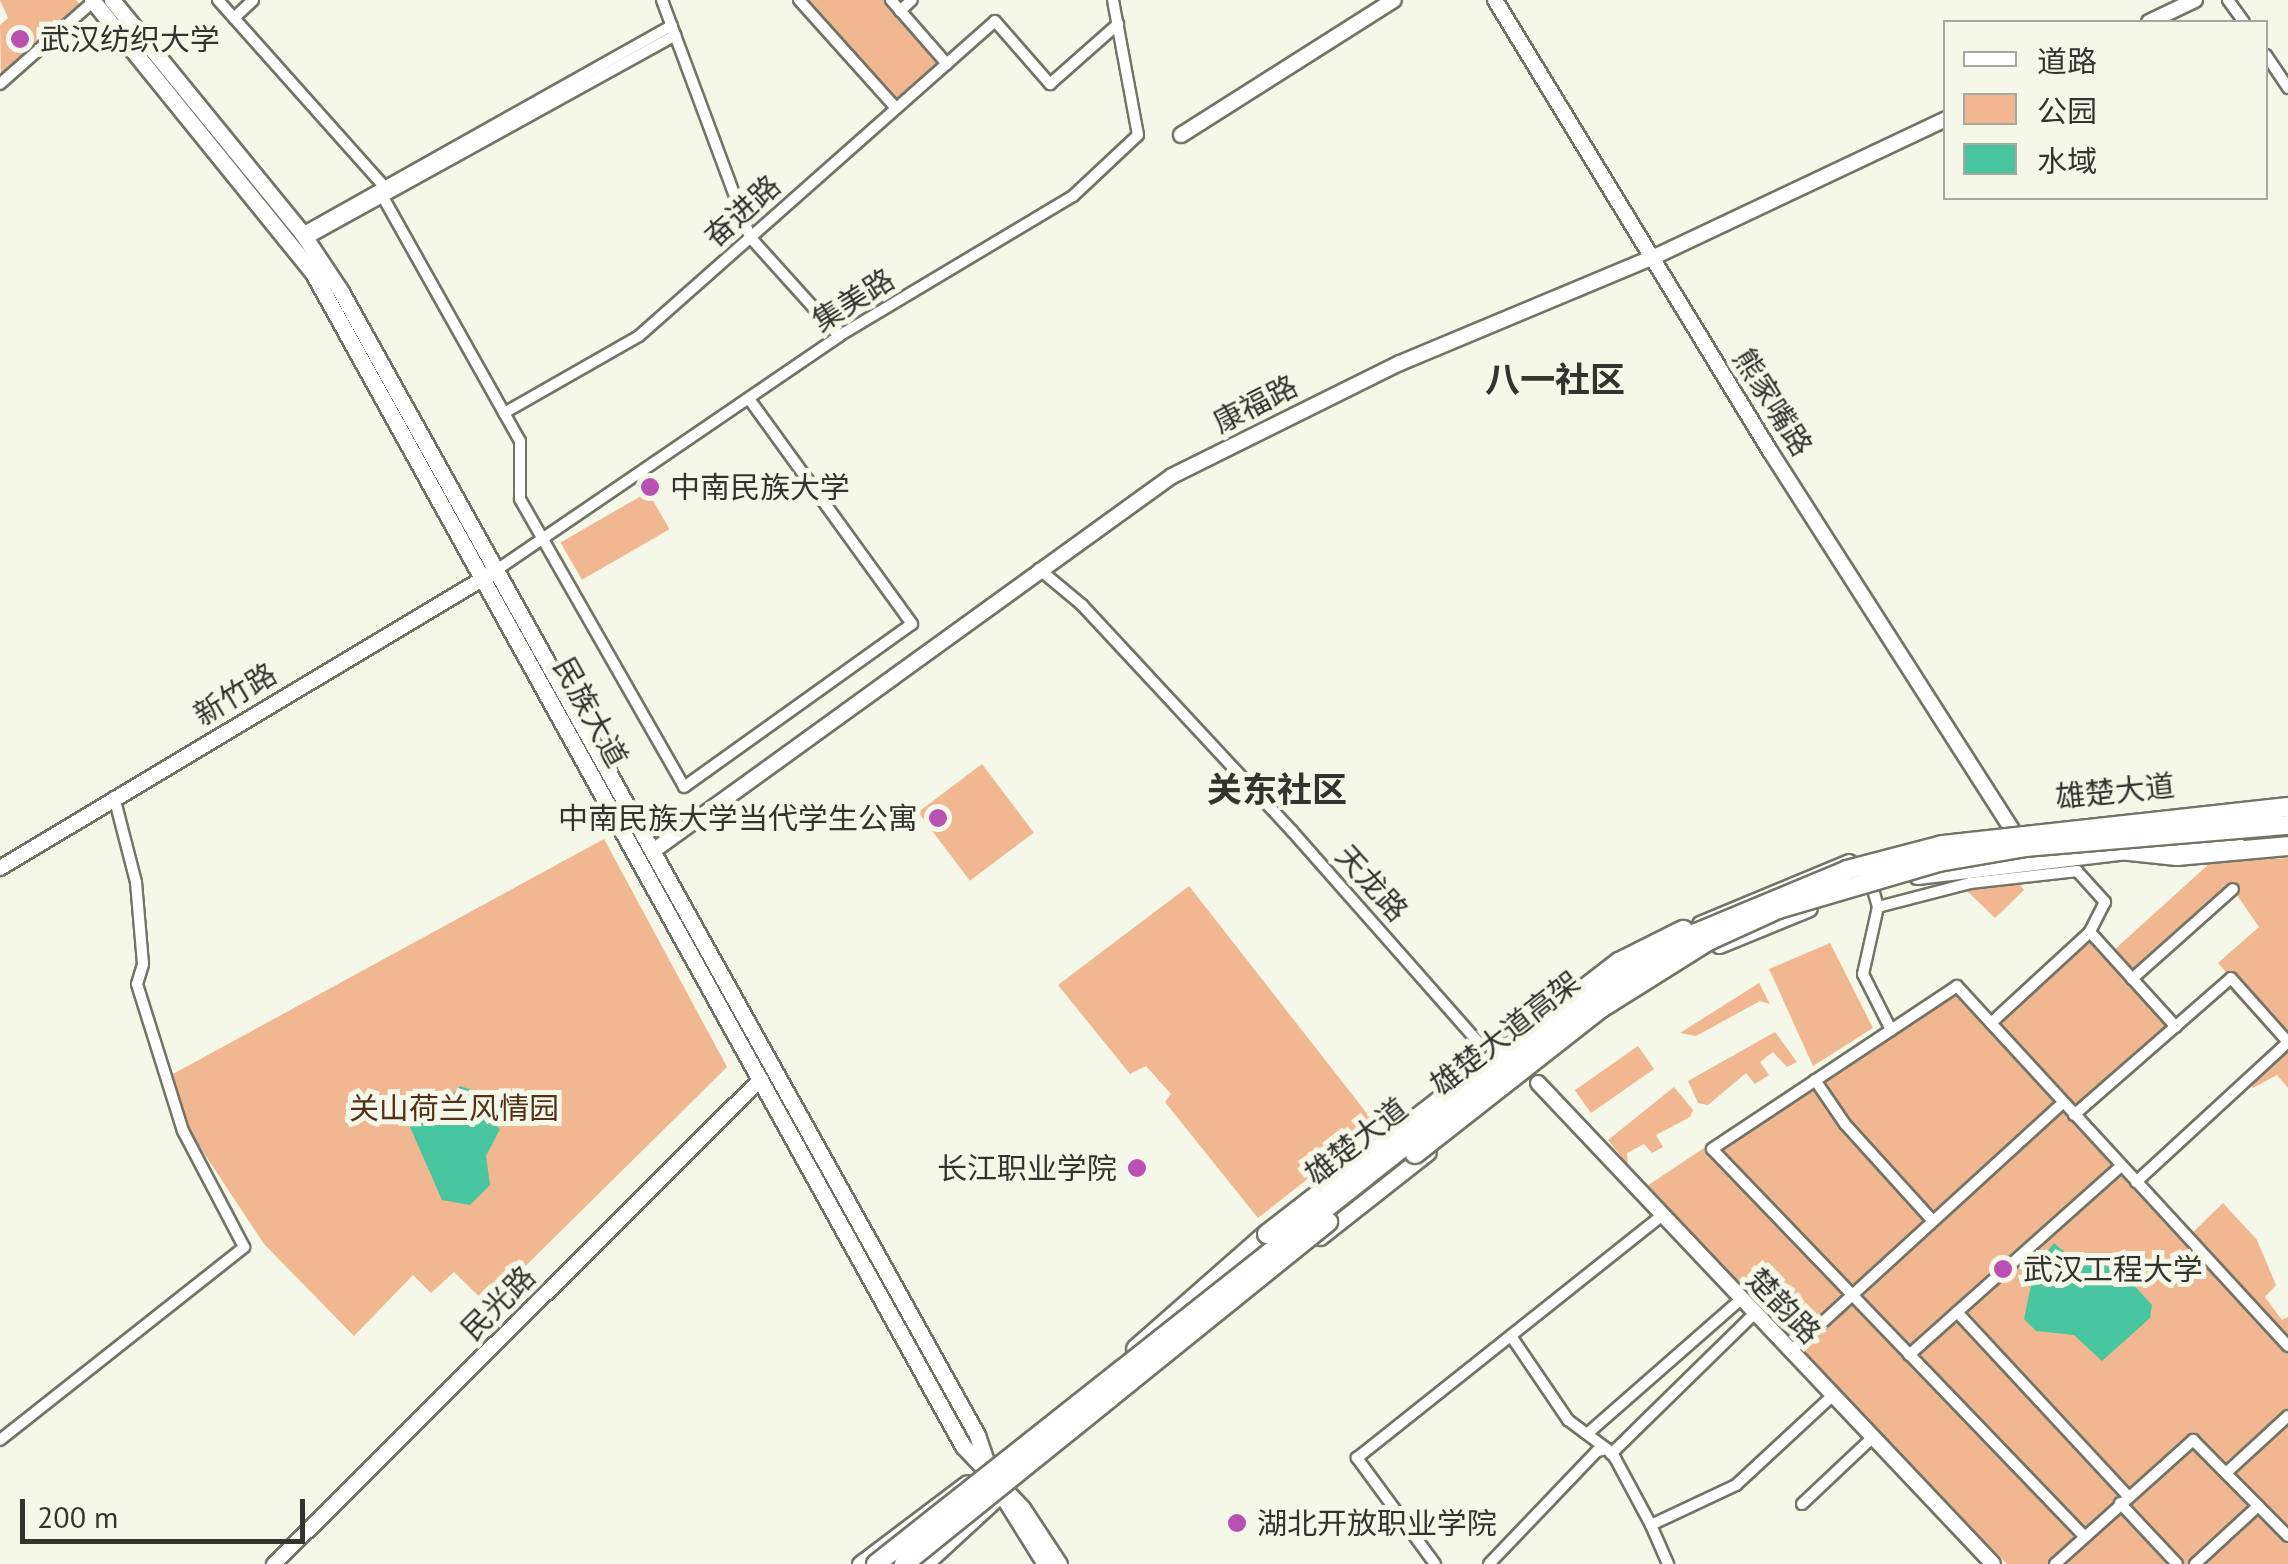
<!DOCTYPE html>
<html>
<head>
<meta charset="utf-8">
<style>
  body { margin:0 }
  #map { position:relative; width:2288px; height:1564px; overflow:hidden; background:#f5f7e8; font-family:"PT Sans","Noto Sans SC",sans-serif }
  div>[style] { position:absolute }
  .green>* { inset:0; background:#f1b790; transform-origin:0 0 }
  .water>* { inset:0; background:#48c6a0 }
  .roads { filter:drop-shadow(2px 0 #727467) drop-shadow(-2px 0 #727467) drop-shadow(0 2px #727467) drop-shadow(0 -2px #727467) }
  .street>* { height:10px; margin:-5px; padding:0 5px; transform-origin:5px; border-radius:5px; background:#fff }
  .secondary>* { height:14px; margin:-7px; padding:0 7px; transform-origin:7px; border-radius:7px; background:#fff }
  .primary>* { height:15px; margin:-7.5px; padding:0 7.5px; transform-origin:7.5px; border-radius:7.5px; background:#fff }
  .highway>* { height:18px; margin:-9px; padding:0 9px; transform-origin:9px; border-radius:9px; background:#fff }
  .bridges { filter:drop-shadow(2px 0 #727467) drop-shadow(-2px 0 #727467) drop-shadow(0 2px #727467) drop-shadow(0 -2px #727467) }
  .highway-bridge>* { height:18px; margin:-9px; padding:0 9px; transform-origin:9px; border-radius:9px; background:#fff }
  .dots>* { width:28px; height:28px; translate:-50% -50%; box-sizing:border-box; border:5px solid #f5f7e8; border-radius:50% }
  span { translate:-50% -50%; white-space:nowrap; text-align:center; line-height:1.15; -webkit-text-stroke:10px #f5f7e8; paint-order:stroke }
  .poi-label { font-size:30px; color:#33342e }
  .left { translate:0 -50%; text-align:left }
  .right { translate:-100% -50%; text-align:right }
  .street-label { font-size:30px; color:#33342e }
  .park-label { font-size:30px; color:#533118 }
  .quarter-label { font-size:35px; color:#33342e; font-weight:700 }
  .legend { position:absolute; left:1943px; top:20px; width:325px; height:180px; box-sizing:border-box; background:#f5f7e8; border:2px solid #a7a99e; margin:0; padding:12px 18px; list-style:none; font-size:30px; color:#33342e }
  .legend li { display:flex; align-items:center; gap:20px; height:50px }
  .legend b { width:50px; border:2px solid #a7a99e }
  .scale { position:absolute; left:20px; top:1499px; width:285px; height:45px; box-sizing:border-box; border:5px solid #33342e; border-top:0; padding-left:12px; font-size:30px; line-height:35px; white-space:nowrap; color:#33342e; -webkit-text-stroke:8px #f5f7e8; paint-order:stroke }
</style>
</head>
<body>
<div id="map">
  <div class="green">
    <div style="clip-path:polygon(0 0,76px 0,80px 4px,1px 74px,0 25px,8px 18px)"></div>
    <div style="clip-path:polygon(806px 0,886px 0,937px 64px,898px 98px,891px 96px)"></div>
    <div style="left:648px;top:492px;width:43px;height:101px;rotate:60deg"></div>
    <div style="left:982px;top:764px;width:86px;height:80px;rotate:53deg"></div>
    <div style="clip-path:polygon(604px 839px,727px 1067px,487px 1304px,454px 1272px,431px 1293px,413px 1275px,354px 1336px,264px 1244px,188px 1129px,173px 1074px)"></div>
    <div style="clip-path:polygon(2288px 858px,2288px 1088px,2277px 1075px,2253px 1088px,2247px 1080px,2283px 1047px,2225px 984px,2231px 978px,2218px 963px,2259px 927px,2230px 885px,2133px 971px,2114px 950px,2209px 864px,2203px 863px)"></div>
    <div style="clip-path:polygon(2017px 881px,2024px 890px,1995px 918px,1964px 888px)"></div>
    <div style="clip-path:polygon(1189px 886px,1376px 1125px,1258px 1218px,1165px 1102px,1171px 1094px,1146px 1066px,1130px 1074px,1058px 985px)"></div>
    <div style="clip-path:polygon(2090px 932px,2176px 1027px,2075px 1115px,2188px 1237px,2223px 1203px,2257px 1240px,2276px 1285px,2265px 1297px,2282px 1320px,2288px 1317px,2288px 1564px,2007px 1564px,1641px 1190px,1882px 1029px,1891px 1030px,1957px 986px,1990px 1023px)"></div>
    <div style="clip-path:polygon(1830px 943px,1873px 1028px,1813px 1066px,1769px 969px)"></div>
    <div style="clip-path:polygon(1759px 983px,1770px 1004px,1760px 1001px,1696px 1036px,1680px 1033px)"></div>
    <div style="clip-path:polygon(1775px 1032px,1797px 1062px,1787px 1067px,1773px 1052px,1760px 1062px,1769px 1075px,1755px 1084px,1746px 1073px,1708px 1105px,1698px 1103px,1688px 1081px)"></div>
    <div style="left:1638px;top:1046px;width:28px;height:77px;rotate:55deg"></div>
    <div style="clip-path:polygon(1674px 1087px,1693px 1110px,1690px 1117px,1656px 1135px,1663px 1147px,1652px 1153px,1644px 1144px,1627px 1153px,1628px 1165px,1608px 1140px)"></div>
  </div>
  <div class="water">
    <div style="clip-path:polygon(460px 1086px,483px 1094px,484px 1117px,500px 1129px,486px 1156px,490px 1185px,470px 1205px,442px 1200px,406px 1118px,417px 1097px,437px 1112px)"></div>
    <div style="clip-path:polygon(2054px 1243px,2075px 1261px,2105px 1265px,2130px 1281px,2152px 1305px,2150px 1318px,2102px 1361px,2074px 1335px,2036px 1331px,2024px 1319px,2035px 1266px)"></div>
  </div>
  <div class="roads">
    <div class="street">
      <div style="left:218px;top:0;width:254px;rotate:48.3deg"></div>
      <div style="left:662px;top:0;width:253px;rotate:69.6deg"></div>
      <div style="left:750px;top:237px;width:133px;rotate:48deg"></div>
      <div style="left:799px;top:0;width:145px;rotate:48.1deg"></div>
      <div style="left:891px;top:0;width:85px;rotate:48.8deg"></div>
      <div style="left:2228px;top:0;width:27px;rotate:54deg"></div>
      <div style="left:900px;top:11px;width:16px;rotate:-43deg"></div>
      <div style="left:234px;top:18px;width:26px;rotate:-43deg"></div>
      <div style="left:2266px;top:55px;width:40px;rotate:56deg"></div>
      <div style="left:0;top:84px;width:127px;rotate:-41.5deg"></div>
      <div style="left:379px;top:190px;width:288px;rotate:60.7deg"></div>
      <div style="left:520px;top:441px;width:58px;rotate:90deg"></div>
      <div style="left:520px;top:499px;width:331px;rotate:60.3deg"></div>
      <div style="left:684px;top:787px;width:280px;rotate:-35.6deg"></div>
      <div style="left:912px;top:624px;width:278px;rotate:-125.9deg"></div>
      <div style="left:302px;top:233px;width:424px;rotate:-29.3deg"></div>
      <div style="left:306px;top:239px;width:422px;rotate:-28.9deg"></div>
      <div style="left:504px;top:413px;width:155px;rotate:-29.7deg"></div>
      <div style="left:639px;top:336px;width:475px;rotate:-41.5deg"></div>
      <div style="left:995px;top:21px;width:84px;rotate:48.9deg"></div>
      <div style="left:1050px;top:84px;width:91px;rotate:-41.4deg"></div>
      <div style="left:498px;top:569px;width:413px;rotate:-34.3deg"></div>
      <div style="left:839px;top:336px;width:273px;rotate:-30.9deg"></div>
      <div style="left:1073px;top:196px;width:89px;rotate:-43.2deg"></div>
      <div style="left:1138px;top:135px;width:137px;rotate:-100.5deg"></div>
      <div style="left:1039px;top:569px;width:56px;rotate:39.9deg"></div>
      <div style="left:1082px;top:605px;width:309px;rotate:47.1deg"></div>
      <div style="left:1292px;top:831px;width:308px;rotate:48.6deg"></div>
      <div style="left:1874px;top:893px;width:15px;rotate:74deg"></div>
      <div style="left:1878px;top:907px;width:69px;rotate:102.6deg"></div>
      <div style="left:1863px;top:974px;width:63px;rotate:63.4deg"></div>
      <div style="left:1878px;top:907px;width:95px;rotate:-14.6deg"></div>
      <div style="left:1970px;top:883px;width:108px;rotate:-6.4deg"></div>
      <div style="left:2077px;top:871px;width:42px;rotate:47.9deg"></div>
      <div style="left:2105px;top:902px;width:34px;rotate:117deg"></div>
      <div style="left:2132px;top:979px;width:135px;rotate:-41.7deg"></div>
      <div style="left:1991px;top:1023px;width:134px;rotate:-42.6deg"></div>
      <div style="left:2090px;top:932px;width:128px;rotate:47.8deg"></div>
      <div style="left:1815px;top:1080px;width:53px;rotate:55.7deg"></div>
      <div style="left:1845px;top:1124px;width:131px;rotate:47.8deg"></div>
      <div style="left:2074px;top:1115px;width:208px;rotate:-41.1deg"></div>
      <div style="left:2231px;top:978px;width:86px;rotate:48.3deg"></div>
      <div style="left:2136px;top:1182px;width:207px;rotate:-42.6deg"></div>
      <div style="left:1957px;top:1312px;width:251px;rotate:47.1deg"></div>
      <div style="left:1511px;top:1336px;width:102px;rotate:55.8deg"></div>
      <div style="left:1568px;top:1420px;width:49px;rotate:36.6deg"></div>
      <div style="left:1790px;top:1352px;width:369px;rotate:-42.4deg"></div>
      <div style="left:1909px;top:1355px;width:284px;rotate:-41.7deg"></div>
      <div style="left:1587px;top:1434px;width:203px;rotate:-41.2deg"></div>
      <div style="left:0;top:1440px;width:311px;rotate:-38.3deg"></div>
      <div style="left:244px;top:1247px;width:131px;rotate:-117.7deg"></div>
      <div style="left:183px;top:1131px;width:154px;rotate:-107.4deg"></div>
      <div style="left:137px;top:984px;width:21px;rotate:-73deg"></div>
      <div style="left:143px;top:964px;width:82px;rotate:-94.9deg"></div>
      <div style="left:136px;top:882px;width:88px;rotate:-104.5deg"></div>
      <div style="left:1611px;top:1454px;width:200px;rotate:-44.4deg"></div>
      <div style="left:2226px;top:1473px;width:84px;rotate:-42.6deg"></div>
      <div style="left:2120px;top:1503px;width:83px;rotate:46.9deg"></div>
      <div style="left:1802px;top:1504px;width:96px;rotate:-43.3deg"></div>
      <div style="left:1651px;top:1525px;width:43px;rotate:66.4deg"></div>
      <div style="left:2083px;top:1535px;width:535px;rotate:-133.86deg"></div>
      <div style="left:1712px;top:1149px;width:294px;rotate:-33.6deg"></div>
      <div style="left:1957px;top:986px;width:489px;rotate:47.4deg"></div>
      <div style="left:1435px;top:1564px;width:132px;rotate:-126.3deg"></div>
      <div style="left:1357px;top:1458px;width:387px;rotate:-38.5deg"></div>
      <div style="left:1489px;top:1564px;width:156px;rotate:-46.3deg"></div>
      <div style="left:1597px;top:1451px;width:10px;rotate:-11deg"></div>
      <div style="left:1607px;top:1449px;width:12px;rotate:48deg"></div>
      <div style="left:1615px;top:1458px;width:76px;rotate:61.8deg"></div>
      <div style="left:1651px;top:1525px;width:94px;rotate:-25.2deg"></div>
      <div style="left:1736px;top:1485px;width:131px;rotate:-42.8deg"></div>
      <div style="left:2055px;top:1564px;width:186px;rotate:-41.9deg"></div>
      <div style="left:2193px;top:1440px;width:135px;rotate:45.3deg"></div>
      <div style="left:2195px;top:1564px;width:86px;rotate:-42.6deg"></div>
    </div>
    <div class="secondary">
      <div style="left:1495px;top:0;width:528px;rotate:58.63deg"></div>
      <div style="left:1770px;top:451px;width:449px;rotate:57.4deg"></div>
      <div style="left:2149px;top:22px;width:51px;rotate:-25.6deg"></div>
      <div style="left:1181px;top:135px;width:252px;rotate:-32.4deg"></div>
      <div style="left:653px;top:851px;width:640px;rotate:-35.85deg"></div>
      <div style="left:1172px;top:476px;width:254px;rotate:-26.4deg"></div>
      <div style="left:1400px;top:363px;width:275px;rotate:-22.7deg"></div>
      <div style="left:1654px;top:257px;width:323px;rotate:-25.3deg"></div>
      <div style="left:0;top:868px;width:570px;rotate:-30.93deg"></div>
      <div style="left:1538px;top:1083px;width:662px;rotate:46.59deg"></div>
      <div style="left:274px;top:1564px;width:687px;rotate:-44.88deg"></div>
    </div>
    <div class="primary">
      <div style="left:92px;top:0;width:351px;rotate:51deg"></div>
      <div style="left:313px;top:273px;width:1341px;rotate:61.01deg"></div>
      <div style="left:963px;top:1446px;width:86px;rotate:46.4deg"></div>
      <div style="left:1022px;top:1508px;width:67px;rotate:56.5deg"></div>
      <div style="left:112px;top:0;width:301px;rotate:50.8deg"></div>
      <div style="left:302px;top:233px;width:69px;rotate:56.3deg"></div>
      <div style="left:340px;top:290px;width:1310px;rotate:60.91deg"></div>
      <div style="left:977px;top:1435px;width:36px;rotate:71deg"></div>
      <div style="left:1917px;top:876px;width:321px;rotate:-6.8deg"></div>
      <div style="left:1700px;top:924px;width:161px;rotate:-22.6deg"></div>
      <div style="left:1719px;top:945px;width:97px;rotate:-22.3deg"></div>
      <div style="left:1320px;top:1237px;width:137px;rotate:-38.2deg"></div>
      <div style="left:999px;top:1490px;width:87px;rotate:58.1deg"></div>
      <div style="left:860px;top:1564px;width:134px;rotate:-37.1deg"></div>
      <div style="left:925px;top:1564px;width:100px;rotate:-42.6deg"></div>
    </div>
    <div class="highway">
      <div style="left:2120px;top:850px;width:57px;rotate:6deg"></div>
      <div style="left:2177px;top:856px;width:111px;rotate:-5.1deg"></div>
      <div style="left:1136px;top:1349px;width:174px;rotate:-41.3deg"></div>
    </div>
  </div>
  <div class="bridges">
    <div class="highway-bridge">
      <div style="left:1415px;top:1154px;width:235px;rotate:-38.1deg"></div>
      <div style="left:1600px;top:1009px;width:128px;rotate:-32.2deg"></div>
      <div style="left:1708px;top:941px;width:77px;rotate:-24.6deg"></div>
      <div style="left:1778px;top:909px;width:168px;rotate:-16.3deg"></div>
      <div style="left:1939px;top:862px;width:87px;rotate:-9.9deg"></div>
      <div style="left:2025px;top:847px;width:264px;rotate:-4.8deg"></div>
      <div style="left:1267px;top:1234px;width:445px;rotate:-37.7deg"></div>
      <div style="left:1619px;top:962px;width:72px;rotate:-26.6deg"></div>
      <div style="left:876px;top:1564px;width:914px;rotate:-38.34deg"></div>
      <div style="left:1593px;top:997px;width:121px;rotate:-31.9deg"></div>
      <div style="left:1696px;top:933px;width:164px;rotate:-22.6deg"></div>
      <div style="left:1847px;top:870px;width:99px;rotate:-14.6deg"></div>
      <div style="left:1943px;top:845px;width:347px;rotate:-6.3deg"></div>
      <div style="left:904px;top:1564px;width:545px;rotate:-38.89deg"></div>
    </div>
  </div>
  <div class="dots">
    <div style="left:20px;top:39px;background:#b950b2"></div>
    <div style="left:650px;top:487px;background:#b950b2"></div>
    <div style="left:938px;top:818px;background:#b950b2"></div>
    <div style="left:1137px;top:1168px;background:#b950b2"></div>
    <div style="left:2003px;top:1269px;background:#b950b2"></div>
    <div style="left:1237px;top:1523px;background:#b950b2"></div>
  </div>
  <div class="poi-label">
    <span class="left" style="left:40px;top:39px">武汉纺织大学</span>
    <span class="left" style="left:670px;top:487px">中南民族大学</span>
    <span class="right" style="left:918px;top:818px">中南民族大学当代学生公寓</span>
    <span class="right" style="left:1117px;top:1168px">长江职业学院</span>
    <span class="left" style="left:2023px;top:1269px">武汉工程大学</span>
    <span class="left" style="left:1257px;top:1523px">湖北开放职业学院</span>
  </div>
  <div class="street-label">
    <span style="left:742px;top:211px;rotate:-42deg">奋进路</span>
    <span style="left:853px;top:300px;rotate:-32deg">集美路</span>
    <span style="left:1773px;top:402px;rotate:58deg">熊家嘴路</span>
    <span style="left:1255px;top:404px;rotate:-27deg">康福路</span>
    <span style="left:235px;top:694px;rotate:-31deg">新竹路</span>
    <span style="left:591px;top:712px;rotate:61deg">民族大道</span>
    <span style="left:2115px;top:791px;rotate:-6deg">雄楚大道</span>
    <span style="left:1372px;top:883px;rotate:48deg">天龙路</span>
    <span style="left:1505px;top:1033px;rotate:-38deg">雄楚大道高架</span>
    <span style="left:1356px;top:1141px;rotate:-38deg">雄楚大道</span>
    <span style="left:498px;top:1303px;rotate:-45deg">民光路</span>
    <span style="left:1784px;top:1306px;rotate:46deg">楚韵路</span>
  </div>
  <div class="park-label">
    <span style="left:454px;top:1108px">关山荷兰风情园</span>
  </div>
  <div class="quarter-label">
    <span style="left:1555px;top:379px">八一社区</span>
    <span style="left:1277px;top:789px">关东社区</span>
  </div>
  <ul class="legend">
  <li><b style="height:12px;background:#fff"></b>道路</li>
  <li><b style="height:28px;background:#f1b790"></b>公园</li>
  <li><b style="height:28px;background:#48c6a0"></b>水域</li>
  </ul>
  <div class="scale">200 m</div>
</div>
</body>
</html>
